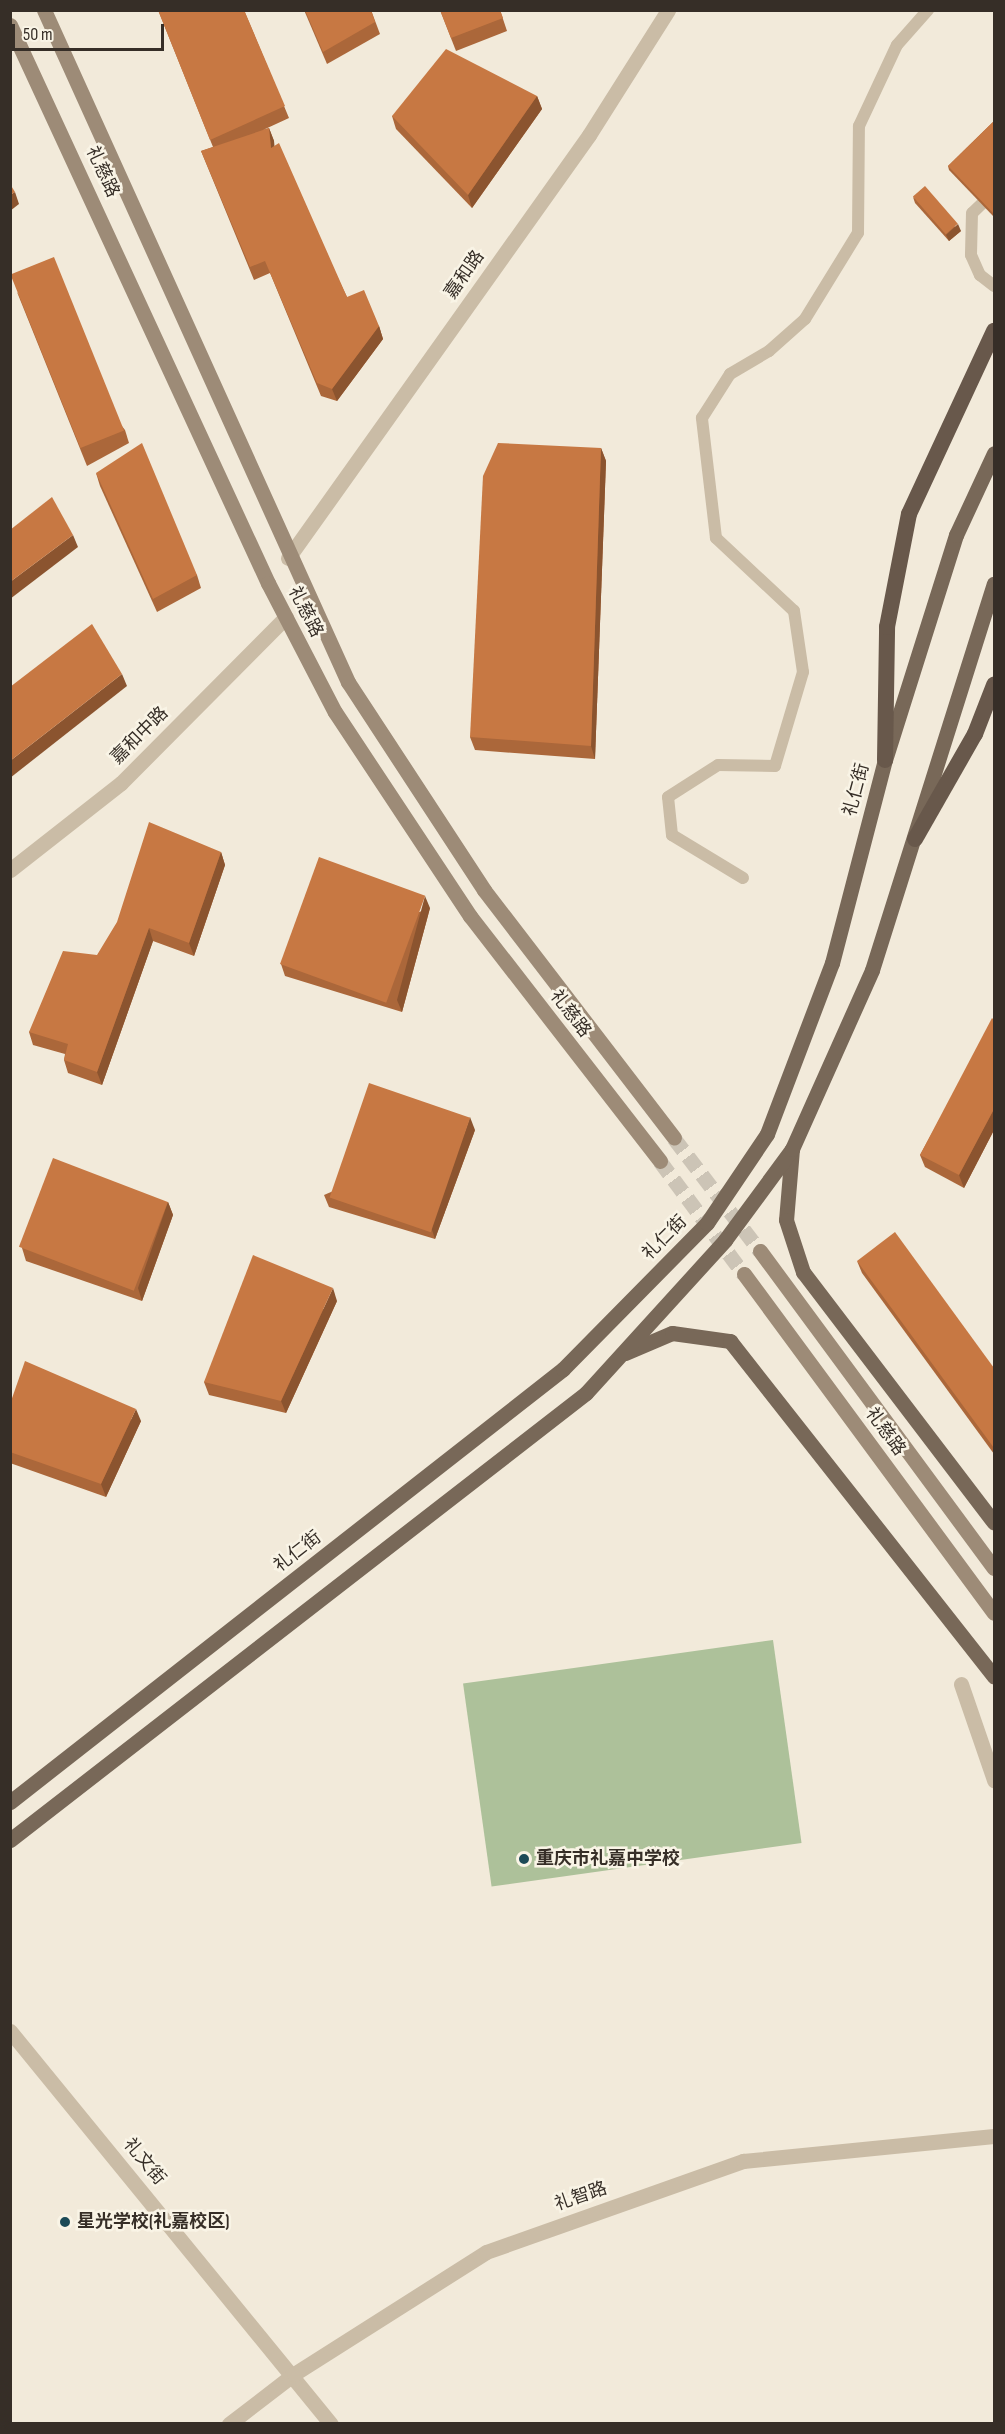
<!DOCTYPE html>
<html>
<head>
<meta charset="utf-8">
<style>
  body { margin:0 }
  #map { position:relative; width:1005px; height:2434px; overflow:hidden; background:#f2eada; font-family:"Sofia Sans Condensed","Noto Sans SC",sans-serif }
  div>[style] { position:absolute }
  .green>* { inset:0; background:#adc19a; transform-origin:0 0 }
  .secondary-tunnel>* { height:15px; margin-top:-7.5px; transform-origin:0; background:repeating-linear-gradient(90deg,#ccc4b6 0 15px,transparent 0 23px) }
  .service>* { height:12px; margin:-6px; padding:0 6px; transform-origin:6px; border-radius:6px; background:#cabca6 }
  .minor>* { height:15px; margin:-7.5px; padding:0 7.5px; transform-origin:7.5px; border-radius:7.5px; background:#cabca6 }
  .tertiary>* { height:15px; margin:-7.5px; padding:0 7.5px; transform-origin:7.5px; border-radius:7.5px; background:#cabca6 }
  .secondary>* { height:15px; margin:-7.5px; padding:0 7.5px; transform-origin:7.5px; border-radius:7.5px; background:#9d8b77 }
  .primary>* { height:15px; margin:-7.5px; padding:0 7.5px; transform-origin:7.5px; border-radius:7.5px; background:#786858 }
  .trunk>* { height:16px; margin:-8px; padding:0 8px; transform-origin:8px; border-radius:8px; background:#68584b }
  .wall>* { inset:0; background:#ab673a }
  .shaded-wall>* { inset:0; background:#8b542f }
  .building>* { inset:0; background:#c77843; transform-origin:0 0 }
  .dots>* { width:16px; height:16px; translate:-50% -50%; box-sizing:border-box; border:3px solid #f9f4e6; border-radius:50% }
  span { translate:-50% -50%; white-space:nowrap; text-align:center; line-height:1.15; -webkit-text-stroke:5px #f9f4e6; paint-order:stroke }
  .street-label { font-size:18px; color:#362e27 }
  .poi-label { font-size:18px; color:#362e27; font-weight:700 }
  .left { translate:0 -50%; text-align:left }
  .frame { position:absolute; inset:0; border:12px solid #362e27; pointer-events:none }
  .scale { position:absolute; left:12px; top:24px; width:152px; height:27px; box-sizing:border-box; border:3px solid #362e27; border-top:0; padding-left:8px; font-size:18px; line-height:21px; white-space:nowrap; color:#362e27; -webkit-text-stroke:4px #f9f4e6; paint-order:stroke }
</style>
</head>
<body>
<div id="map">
  <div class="green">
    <div style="left:773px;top:1640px;width:205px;height:313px;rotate:82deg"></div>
  </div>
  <div class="secondary-tunnel">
    <div style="left:674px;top:1138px;width:142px;rotate:52.7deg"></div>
    <div style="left:660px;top:1161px;width:141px;rotate:53.4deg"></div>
  </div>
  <div class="service">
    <div style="left:994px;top:192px;width:30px;rotate:136deg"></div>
    <div style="left:972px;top:213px;width:42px;rotate:91.4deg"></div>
    <div style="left:971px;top:255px;width:22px;rotate:66deg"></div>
    <div style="left:980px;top:275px;width:18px;rotate:38deg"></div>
    <div style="left:743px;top:878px;width:83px;rotate:-148.8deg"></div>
    <div style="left:672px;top:835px;width:38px;rotate:-96deg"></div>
    <div style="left:668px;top:797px;width:59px;rotate:-32.6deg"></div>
    <div style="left:718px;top:765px;width:57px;rotate:1deg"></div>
    <div style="left:775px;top:766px;width:98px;rotate:-73.4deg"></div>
    <div style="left:803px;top:672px;width:62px;rotate:-98.4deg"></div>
    <div style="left:794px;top:611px;width:107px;rotate:-136.9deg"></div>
    <div style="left:716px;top:538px;width:121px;rotate:-96.7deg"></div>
    <div style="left:702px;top:418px;width:52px;rotate:-57.5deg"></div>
    <div style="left:730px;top:374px;width:45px;rotate:-30.5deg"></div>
    <div style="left:769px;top:351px;width:48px;rotate:-41.6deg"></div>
    <div style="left:805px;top:319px;width:101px;rotate:-58.4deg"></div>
    <div style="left:858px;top:233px;width:107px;rotate:-89.5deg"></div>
    <div style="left:859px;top:126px;width:89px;rotate:-64.9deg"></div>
    <div style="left:897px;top:45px;width:47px;rotate:-48.5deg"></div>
  </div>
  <div class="minor">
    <div style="left:961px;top:1684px;width:102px;rotate:71deg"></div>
  </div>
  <div class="tertiary">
    <div style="left:288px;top:558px;width:519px;rotate:-54.56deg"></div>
    <div style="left:589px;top:135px;width:148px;rotate:-57.7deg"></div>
    <div style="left:10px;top:870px;width:141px;rotate:-38.1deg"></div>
    <div style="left:121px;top:783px;width:234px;rotate:-45.2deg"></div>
    <div style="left:10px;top:2031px;width:507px;rotate:50.76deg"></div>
    <div style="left:229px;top:2424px;width:82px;rotate:-37.6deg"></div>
    <div style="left:294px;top:2374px;width:227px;rotate:-32.4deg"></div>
    <div style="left:486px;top:2252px;width:273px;rotate:-19.5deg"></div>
    <div style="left:743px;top:2161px;width:252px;rotate:-5.7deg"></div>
  </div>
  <div class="secondary">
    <div style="left:44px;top:10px;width:738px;rotate:65.66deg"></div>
    <div style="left:348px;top:682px;width:249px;rotate:56.8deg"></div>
    <div style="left:484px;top:890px;width:312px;rotate:52.5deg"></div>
    <div style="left:10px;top:25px;width:615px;rotate:65.19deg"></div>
    <div style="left:268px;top:583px;width:145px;rotate:62.6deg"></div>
    <div style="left:335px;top:712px;width:245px;rotate:56.5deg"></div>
    <div style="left:470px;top:916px;width:310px;rotate:52.2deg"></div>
    <div style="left:760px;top:1251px;width:394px;rotate:53.6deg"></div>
    <div style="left:744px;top:1274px;width:421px;rotate:53.6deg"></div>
  </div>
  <div class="primary">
    <div style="left:792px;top:1149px;width:71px;rotate:94.8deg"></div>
    <div style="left:786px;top:1220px;width:55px;rotate:71.9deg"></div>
    <div style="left:803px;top:1272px;width:315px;rotate:52.7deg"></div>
    <div style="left:625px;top:1353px;width:51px;rotate:-23.1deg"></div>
    <div style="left:672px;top:1333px;width:59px;rotate:7.9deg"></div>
    <div style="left:730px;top:1341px;width:427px;rotate:51.8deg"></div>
    <div style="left:10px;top:1802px;width:702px;rotate:-38.06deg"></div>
    <div style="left:563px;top:1369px;width:205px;rotate:-45.4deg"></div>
    <div style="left:707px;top:1223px;width:107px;rotate:-56deg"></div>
    <div style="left:767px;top:1134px;width:183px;rotate:-69.2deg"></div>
    <div style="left:832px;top:963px;width:210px;rotate:-75.4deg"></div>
    <div style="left:885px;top:760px;width:236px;rotate:-72.5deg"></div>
    <div style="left:956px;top:535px;width:90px;rotate:-65.1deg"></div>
    <div style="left:10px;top:1840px;width:729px;rotate:-37.81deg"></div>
    <div style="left:586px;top:1393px;width:207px;rotate:-47.7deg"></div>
    <div style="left:725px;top:1240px;width:113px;rotate:-53.6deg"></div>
    <div style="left:792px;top:1149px;width:196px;rotate:-65.9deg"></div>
    <div style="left:872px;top:970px;width:405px;rotate:-72.5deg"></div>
  </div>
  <div class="trunk">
    <div style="left:885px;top:760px;width:133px;rotate:-89.1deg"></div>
    <div style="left:887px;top:627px;width:115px;rotate:-79deg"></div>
    <div style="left:909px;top:514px;width:202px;rotate:-65.1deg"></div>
    <div style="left:915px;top:839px;width:121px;rotate:-60.3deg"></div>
    <div style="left:975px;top:734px;width:53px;rotate:-68.8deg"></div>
  </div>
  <div class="wall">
    <div style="clip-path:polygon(158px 10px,244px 10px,289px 118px,263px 130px,269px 128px,274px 141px,274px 146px,347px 297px,379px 326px,383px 339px,337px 401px,321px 396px,270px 273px,254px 280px,201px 151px,213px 147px)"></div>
    <div style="clip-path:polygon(304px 10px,371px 10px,380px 34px,327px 64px)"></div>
    <div style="clip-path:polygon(440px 10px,500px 10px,507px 31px,456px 51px)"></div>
    <div style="clip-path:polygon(537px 96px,542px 109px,472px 208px,396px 129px,392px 116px)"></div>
    <div style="clip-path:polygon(994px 121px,994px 217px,949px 170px,948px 166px)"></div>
    <div style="clip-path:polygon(913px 197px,961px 231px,949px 241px,915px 203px)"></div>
    <div style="clip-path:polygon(17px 292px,125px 430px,129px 443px,87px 466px)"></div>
    <div style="clip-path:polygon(601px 448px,606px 461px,595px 759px,475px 750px,470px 737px)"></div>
    <div style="clip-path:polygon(96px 473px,197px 575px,201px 588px,157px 612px,100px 486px)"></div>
    <div style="clip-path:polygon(221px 852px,225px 865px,194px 956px,153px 941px,102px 1085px,68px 1073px,64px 1060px,65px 1054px,33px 1045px,29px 1032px)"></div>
    <div style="clip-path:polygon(430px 908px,402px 1012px,285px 976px,281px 964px)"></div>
    <div style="clip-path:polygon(994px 1020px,994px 1130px,964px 1188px,925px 1167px,920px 1155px)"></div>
    <div style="clip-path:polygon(475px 1130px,435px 1239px,329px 1207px,324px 1195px)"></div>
    <div style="clip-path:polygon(168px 1202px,173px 1215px,142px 1301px,26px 1261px,22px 1248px)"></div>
    <div style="clip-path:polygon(857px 1261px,994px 1368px,994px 1454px,862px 1273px)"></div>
    <div style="clip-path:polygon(337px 1301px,286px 1413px,209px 1395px,204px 1382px)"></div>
    <div style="clip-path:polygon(10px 1404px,141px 1421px,106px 1497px,10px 1463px)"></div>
  </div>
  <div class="shaded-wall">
    <div style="clip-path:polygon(537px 96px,542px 109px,472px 208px,468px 195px)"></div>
    <div style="clip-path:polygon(269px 128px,274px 141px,276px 161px,271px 148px)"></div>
    <div style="clip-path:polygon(15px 192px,19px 204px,10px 211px,10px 195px)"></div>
    <div style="clip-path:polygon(958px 224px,961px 231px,949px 241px,946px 235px)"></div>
    <div style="clip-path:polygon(379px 326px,383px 339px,337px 401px,332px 389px)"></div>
    <div style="clip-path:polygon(601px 448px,606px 461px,595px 759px,591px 746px)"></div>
    <div style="clip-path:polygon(73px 535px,78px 547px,10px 599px,10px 582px)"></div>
    <div style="clip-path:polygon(122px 674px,127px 686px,10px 778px,10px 761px)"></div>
    <div style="clip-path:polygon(221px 852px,225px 865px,194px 956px,189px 943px)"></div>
    <div style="clip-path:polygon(425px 896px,430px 908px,402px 1012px,397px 1000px)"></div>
    <div style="clip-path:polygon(149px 928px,153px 941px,102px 1085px,97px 1072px)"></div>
    <div style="clip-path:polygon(994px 1109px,994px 1130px,964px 1188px,959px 1175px)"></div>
    <div style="clip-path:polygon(470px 1117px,475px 1130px,435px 1239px,431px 1227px)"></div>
    <div style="clip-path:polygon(168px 1202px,173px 1215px,142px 1301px,138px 1288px)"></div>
    <div style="clip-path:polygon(333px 1288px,337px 1301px,286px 1413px,281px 1401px)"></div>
    <div style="clip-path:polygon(136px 1409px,141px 1421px,106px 1497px,101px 1484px)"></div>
  </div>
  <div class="building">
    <div style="clip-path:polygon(158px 10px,244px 10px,285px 106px,210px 140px)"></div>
    <div style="clip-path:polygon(305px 10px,371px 10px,375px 22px,323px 52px)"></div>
    <div style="clip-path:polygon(440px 10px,500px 10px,503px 18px,451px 38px)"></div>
    <div style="clip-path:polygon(446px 49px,537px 96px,468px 195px,392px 116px)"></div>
    <div style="clip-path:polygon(994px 121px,994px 212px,993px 213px,948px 166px)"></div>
    <div style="clip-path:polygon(269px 128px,271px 148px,279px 143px,347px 297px,364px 290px,379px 326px,332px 389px,317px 383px,265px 261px,250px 267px,201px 151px)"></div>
    <div style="clip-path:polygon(10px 184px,15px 192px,10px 195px)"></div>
    <div style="left:925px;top:186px;width:50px;height:16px;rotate:49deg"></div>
    <div style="left:54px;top:257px;width:187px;height:47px;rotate:68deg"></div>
    <div style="clip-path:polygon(142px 443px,197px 575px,153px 599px,96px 473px)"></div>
    <div style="clip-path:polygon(498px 443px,601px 448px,591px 746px,470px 737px,483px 476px)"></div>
    <div style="clip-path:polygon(52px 497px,73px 535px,10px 582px,10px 530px)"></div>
    <div style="clip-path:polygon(92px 624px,122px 674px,10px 761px,10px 687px)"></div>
    <div style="clip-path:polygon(149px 822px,221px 852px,189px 943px,149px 928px,97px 1072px,64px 1060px,68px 1044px,29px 1032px,63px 951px,97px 955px,117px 922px)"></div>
    <div style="left:319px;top:857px;width:113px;height:114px;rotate:20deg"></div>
    <div style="clip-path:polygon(992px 1018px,994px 1020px,994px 1109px,959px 1175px,920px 1155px)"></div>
    <div style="left:369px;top:1083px;width:107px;height:121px;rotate:19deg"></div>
    <div style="left:53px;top:1158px;width:123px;height:95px;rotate:21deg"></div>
    <div style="clip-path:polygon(895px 1232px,994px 1368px,994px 1448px,857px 1261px)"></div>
    <div style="clip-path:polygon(253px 1255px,333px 1288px,281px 1401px,204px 1382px)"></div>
    <div style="clip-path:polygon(25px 1361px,136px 1409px,101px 1484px,10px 1452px,10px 1404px)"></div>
  </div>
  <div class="dots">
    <div style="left:524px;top:1859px;background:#1c4a57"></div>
    <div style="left:65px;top:2222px;background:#1c4a57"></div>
  </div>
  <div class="street-label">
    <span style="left:102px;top:172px;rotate:65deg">礼慈路</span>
    <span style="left:465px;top:275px;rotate:-55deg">嘉和路</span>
    <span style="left:305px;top:612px;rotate:63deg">礼慈路</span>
    <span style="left:140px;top:736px;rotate:-45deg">嘉和中路</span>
    <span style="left:857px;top:790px;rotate:-75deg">礼仁街</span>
    <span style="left:570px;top:1014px;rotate:52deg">礼慈路</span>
    <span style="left:665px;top:1238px;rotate:-45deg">礼仁街</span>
    <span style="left:885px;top:1432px;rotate:54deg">礼慈路</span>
    <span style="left:298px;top:1552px;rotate:-38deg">礼仁街</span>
    <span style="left:144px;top:2162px;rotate:50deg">礼文街</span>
    <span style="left:581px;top:2197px;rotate:-19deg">礼智路</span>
  </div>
  <div class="poi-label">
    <span class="left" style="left:536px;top:1859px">重庆市礼嘉中学校</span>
    <span class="left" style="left:77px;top:2222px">星光学校(礼嘉校区)</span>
  </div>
  <div class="frame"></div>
  <div class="scale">50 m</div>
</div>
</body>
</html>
